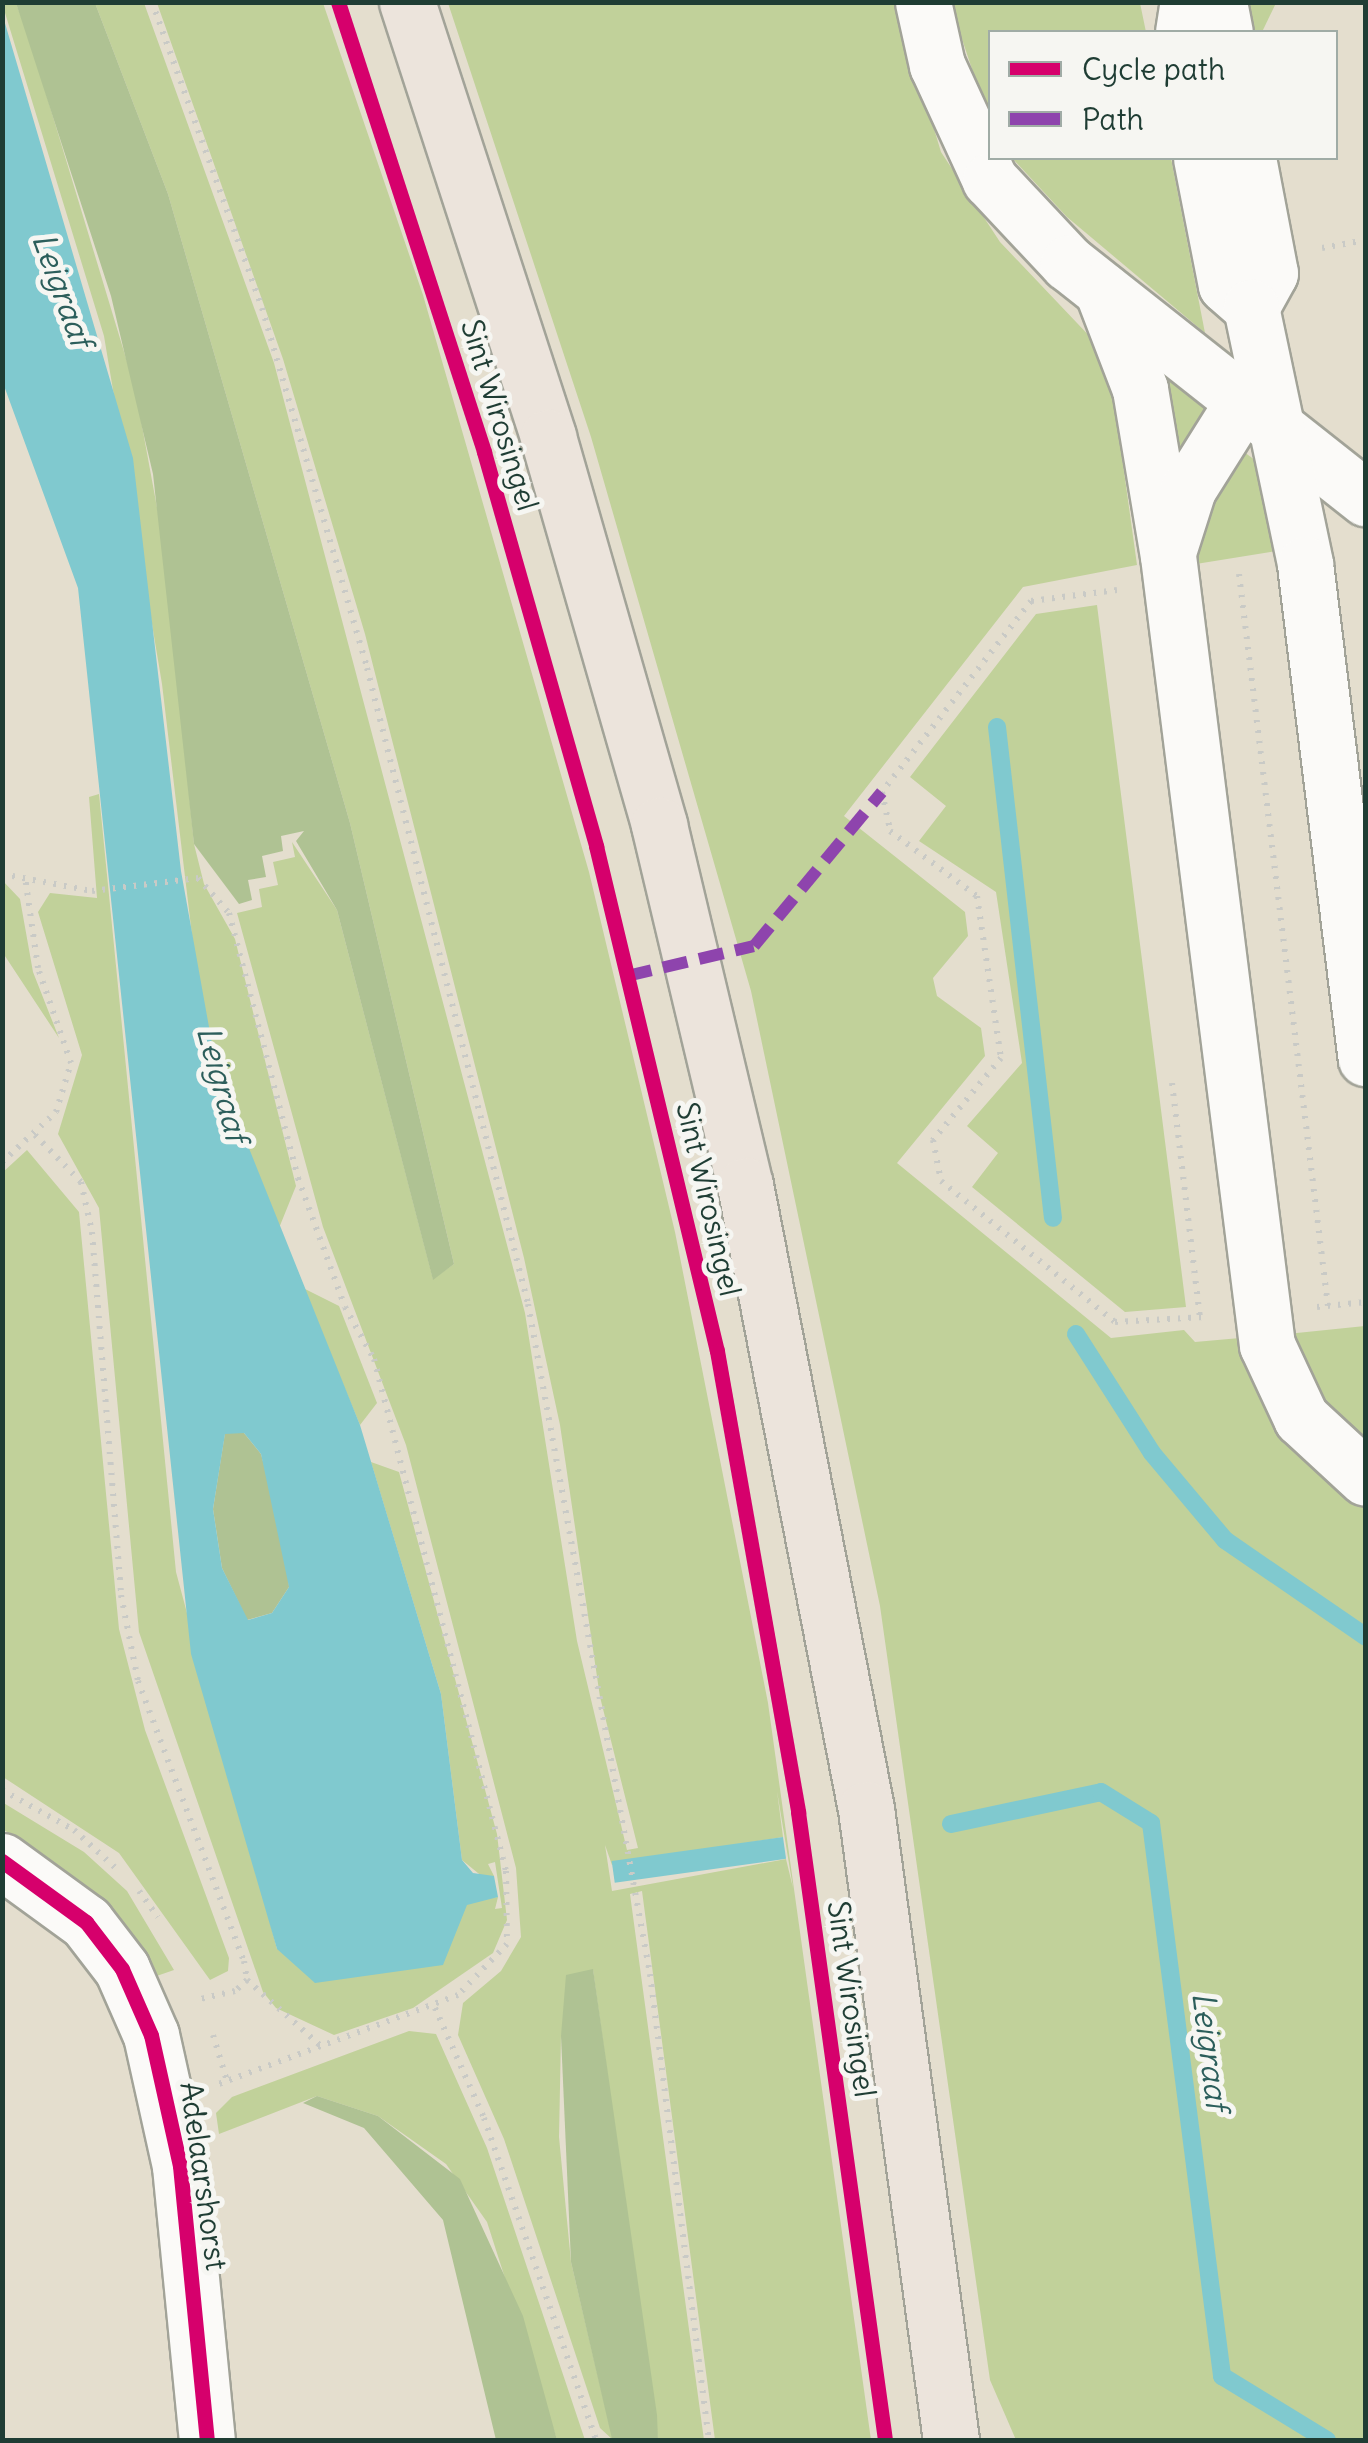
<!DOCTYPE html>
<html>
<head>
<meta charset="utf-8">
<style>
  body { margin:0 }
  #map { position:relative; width:1368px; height:2443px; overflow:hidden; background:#e4dece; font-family:Delius,sans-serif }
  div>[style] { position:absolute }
  .green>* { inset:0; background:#c1d19a }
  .forest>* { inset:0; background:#afc293 }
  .water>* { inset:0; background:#80c9cf; transform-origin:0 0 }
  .stream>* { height:18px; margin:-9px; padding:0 9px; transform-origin:9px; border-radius:9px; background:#80c9cf }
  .path>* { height:6px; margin-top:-3px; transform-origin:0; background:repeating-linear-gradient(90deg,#c9cac6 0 2.5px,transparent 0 10.5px) }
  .roads { filter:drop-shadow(2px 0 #a2a398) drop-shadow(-2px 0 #a2a398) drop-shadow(0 2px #a2a398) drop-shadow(0 -2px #a2a398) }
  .minor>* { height:55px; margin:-27.5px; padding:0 27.5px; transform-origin:27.5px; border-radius:27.5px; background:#fbfaf8 }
  .major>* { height:55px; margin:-27.5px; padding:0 27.5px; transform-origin:27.5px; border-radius:27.5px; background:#ece4dc }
  .quiet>* { height:12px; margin-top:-6px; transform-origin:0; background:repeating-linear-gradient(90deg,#8e44ad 0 25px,transparent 0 37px) }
  .cycleway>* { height:15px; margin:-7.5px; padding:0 7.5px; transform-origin:7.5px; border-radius:7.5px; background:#d6006c }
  span { translate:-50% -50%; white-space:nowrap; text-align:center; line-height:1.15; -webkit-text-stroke:10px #f6f6f2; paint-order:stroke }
  .street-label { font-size:30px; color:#1f3d34 }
  .water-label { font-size:32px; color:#2c5e5b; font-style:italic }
  .frame { position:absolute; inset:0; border:5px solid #1f3d34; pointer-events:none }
  .legend { position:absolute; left:988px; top:30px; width:350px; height:130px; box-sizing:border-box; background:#f6f6f2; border:2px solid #a0aca6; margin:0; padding:12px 18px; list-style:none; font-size:30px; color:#1f3d34 }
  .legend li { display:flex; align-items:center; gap:20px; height:50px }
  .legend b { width:50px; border:2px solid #a0aca6 }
</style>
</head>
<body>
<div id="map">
  <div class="green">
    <div style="clip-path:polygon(2px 3px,16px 3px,31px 44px,135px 388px,165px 551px,194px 844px,204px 884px,235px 939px,296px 1186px,277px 1233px,216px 1066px,197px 977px,162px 684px,104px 336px)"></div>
    <div style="clip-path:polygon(evenodd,95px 3px,144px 3px,274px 363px,525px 1313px,577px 1641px,627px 1850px,638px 1848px,600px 1697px,560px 1425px,524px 1258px,365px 634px,283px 359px,157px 3px,323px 3px,423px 295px,589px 872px,675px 1232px,768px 1703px,871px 2440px,715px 2440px,642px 1891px,630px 1894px,704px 2440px,658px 2440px,593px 1970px,561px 2036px,559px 2137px,571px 2262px,613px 2440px,600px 2428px,504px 2139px,458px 2035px,463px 2003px,501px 1971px,521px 1937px,516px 1868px,406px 1445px,323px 1227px,237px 913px,262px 907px,259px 889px,278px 885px,273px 862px,295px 857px,292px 842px,337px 910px,433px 1279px,454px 1264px,350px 823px,168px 194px,95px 3px,777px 1791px,793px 1888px,786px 1859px,612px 1891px,605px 1845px,612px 1865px,783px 1837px,777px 1791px)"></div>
    <div style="clip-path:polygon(448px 3px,896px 3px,941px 152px,1000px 242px,1096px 343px,1113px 392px,1137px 565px,1023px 587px,844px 816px,965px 912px,968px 936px,933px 978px,937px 996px,981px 1028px,985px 1056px,897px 1163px,1111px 1338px,1184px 1330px,1195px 1342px,1240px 1338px,1260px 1397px,1296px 1453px,1365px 1508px,1365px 2440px,1016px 2440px,990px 2380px,880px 1606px,751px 991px,591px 437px)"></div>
    <div style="clip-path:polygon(950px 3px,1140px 3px,1146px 32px,991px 32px,990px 123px)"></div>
    <div style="clip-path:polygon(1242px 3px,1276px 3px,1262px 32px,1248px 32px)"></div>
    <div style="clip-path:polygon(1012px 158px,1171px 158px,1205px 333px,1067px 217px)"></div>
    <div style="clip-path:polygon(1161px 369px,1206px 408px,1176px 460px)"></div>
    <div style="clip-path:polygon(1244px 452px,1259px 463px,1282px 550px,1196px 564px,1195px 543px,1227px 468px)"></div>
    <div style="clip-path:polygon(1097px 605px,1186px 1307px,1125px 1312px,972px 1187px,998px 1153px,967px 1126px,1022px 1063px,996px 892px,919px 841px,946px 806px,910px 777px,1036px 614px)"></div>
    <div style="clip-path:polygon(99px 794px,176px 1572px,277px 1949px,487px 1898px,498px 1897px,495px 1909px,502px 1908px,495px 1862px,488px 1864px,494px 1876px,484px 1878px,462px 1860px,441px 1694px,371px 1462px,399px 1472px,497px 1834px,507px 1920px,493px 1953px,413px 2008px,334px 2035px,276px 2008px,263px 1992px,139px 1632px,99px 1208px,58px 1134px,82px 1055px,38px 912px,50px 893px,97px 898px,89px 797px)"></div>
    <div style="clip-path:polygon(2px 880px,20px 899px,33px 972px,59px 1038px,3px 953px)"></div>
    <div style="clip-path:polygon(27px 1150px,79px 1212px,119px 1629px,145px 1730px,229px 1958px,228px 1971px,210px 1980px,119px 1853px,3px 1777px,2px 1173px)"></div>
    <div style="clip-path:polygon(303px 1288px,339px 1306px,377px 1403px,360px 1425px)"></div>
    <div style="clip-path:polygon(1365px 1326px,1365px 1454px,1325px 1414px,1287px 1334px)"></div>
    <div style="clip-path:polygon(2px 1802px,84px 1852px,127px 1891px,174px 1970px,148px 1979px,101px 1902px,3px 1829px)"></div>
    <div style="clip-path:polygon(409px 2031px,436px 2034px,487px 2148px,585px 2440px,557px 2440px,487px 2222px,446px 2164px,378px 2116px,317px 2096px,219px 2134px,216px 2113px,232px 2097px)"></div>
  </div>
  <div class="forest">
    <div style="clip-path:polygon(16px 3px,95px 3px,168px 194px,350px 823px,454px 1264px,433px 1280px,337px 910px,296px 841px,304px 831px,281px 836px,283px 851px,262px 856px,266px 877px,248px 880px,252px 900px,239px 904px,194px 844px,153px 474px,111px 296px)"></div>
    <div style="clip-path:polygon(225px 1433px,244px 1433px,261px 1454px,286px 1545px,289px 1587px,272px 1613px,247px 1620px,222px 1568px,213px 1509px)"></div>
    <div style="clip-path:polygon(593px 1969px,657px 2415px,658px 2440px,612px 2439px,571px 2262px,561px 2036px,566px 1975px)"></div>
    <div style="clip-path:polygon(317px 2096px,378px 2116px,460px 2179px,523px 2316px,557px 2440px,496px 2440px,443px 2220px,364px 2128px,303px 2103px)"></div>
  </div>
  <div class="water">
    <div style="clip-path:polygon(evenodd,2px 13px,133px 458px,181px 871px,216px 1066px,360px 1425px,441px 1694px,462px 1860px,473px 1873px,494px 1876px,498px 1897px,467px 1905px,443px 1965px,315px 1983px,277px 1949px,191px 1654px,78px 588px,3px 383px,2px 13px,244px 1433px,261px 1454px,289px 1587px,272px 1613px,248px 1620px,222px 1568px,213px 1509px,225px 1434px,244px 1433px)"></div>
    <div style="left:783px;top:1837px;width:22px;height:173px;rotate:82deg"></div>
  </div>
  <div class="stream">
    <div style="left:997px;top:727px;width:494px;rotate:83.5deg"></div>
    <div style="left:1076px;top:1334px;width:141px;rotate:57.4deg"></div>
    <div style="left:1152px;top:1453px;width:114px;rotate:50deg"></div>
    <div style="left:1225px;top:1540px;width:171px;rotate:34.5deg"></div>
    <div style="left:951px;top:1824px;width:153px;rotate:-12deg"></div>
    <div style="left:1101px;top:1792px;width:59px;rotate:31.8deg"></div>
    <div style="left:1151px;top:1823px;width:558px;rotate:82.68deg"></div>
    <div style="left:1222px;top:2376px;width:123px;rotate:31.4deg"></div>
  </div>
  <div class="path">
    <div style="left:152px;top:2px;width:325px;rotate:70.2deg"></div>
    <div style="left:262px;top:308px;width:375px;rotate:73.7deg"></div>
    <div style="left:367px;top:668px;width:656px;rotate:75.79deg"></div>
    <div style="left:528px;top:1304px;width:681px;rotate:79.68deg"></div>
    <div style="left:650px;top:1974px;width:470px;rotate:82.8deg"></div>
    <div style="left:1322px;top:248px;width:45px;rotate:-10.3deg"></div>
    <div style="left:1239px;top:574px;width:737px;rotate:83.07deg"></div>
    <div style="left:1117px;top:590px;width:87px;rotate:172.7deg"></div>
    <div style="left:1031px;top:601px;width:242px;rotate:128deg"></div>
    <div style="left:882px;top:792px;width:40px;rotate:78deg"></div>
    <div style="left:890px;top:831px;width:109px;rotate:36.8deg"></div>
    <div style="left:977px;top:896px;width:164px;rotate:81.6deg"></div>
    <div style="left:1001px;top:1058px;width:107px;rotate:129.7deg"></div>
    <div style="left:933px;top:1140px;width:42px;rotate:79deg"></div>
    <div style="left:941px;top:1181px;width:224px;rotate:39deg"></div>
    <div style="left:1115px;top:1322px;width:90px;rotate:-3.2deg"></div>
    <div style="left:2px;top:874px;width:92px;rotate:10.7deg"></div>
    <div style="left:92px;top:891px;width:107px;rotate:-7deg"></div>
    <div style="left:198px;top:878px;width:47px;rotate:48.5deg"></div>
    <div style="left:229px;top:913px;width:274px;rotate:75.4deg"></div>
    <div style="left:298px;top:1178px;width:137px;rotate:70deg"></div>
    <div style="left:345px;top:1307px;width:60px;rotate:60.9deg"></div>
    <div style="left:374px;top:1359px;width:529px;rotate:75.54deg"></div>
    <div style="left:506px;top:1871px;width:73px;rotate:89.2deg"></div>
    <div style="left:507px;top:1944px;width:71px;rotate:133.9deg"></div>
    <div style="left:458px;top:1995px;width:255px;rotate:159.6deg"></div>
    <div style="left:1172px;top:1083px;width:236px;rotate:83.2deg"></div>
    <div style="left:35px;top:1135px;width:66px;rotate:45.6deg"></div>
    <div style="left:81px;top:1182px;width:51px;rotate:77.6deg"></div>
    <div style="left:92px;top:1232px;width:364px;rotate:85.4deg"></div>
    <div style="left:121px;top:1595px;width:88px;rotate:78.8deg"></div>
    <div style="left:138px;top:1681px;width:299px;rotate:69.3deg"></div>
    <div style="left:244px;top:1961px;width:19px;rotate:81deg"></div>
    <div style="left:247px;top:1980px;width:16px;rotate:137deg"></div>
    <div style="left:235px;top:1991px;width:35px;rotate:167deg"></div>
    <div style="left:2px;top:1162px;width:74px;rotate:-42.8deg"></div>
    <div style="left:56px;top:1112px;width:51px;rotate:-73deg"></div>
    <div style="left:71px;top:1063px;width:101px;rotate:-109.2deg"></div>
    <div style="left:38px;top:968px;width:92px;rotate:-98.1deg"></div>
    <div style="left:1317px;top:1307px;width:49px;rotate:-5.8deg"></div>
    <div style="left:2px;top:1790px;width:82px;rotate:29.1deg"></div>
    <div style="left:74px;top:1830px;width:62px;rotate:42.4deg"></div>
    <div style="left:139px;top:1891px;width:32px;rotate:54deg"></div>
    <div style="left:247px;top:1980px;width:102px;rotate:41.8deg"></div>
    <div style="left:435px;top:2008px;width:120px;rotate:66deg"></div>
    <div style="left:484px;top:2118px;width:341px;rotate:70.8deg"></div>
    <div style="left:213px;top:2035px;width:48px;rotate:73.1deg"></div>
  </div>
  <div class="roads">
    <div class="minor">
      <div style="left:923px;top:2px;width:65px;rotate:77.5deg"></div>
      <div style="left:937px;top:65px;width:127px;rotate:65.3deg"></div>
      <div style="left:990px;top:180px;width:114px;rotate:46.8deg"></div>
      <div style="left:1068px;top:263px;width:380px;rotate:38.3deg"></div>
      <div style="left:1219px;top:2px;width:31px;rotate:79deg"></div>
      <div style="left:1183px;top:32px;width:30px;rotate:-81deg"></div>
      <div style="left:1201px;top:158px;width:129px;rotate:78.9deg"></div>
      <div style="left:1226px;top:285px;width:33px;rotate:41deg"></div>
      <div style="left:1248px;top:158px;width:117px;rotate:79.2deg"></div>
      <div style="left:1270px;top:273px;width:39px;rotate:119deg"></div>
      <div style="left:1251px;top:307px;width:263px;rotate:78.1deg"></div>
      <div style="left:1305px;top:564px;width:498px;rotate:83deg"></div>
      <div style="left:1102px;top:290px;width:106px;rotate:69deg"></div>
      <div style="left:1140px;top:389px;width:169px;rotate:80.5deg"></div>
      <div style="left:1168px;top:556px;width:795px;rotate:82.85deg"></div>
      <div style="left:1267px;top:1345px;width:81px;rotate:65deg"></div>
      <div style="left:1301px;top:1418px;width:88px;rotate:42.7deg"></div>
      <div style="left:1169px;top:549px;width:63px;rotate:-72.4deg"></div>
      <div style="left:1188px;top:489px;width:139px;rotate:-57.9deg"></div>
      <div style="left:2px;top:1861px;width:104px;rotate:36deg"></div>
      <div style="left:86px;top:1922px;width:59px;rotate:52.5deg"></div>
      <div style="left:122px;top:1969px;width:72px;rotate:66.3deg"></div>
      <div style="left:151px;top:2035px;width:134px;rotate:77.5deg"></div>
      <div style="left:180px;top:2166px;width:275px;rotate:84.4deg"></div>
    </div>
    <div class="major">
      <div style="left:407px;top:2px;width:457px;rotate:72deg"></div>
      <div style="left:548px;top:437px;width:404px;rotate:74deg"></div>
      <div style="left:659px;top:825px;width:370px;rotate:76.6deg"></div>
      <div style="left:745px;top:1185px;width:636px;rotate:79.03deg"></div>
      <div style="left:866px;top:1809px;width:637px;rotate:82.33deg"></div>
    </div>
  </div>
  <div class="quiet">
    <div style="left:627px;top:976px;width:130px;rotate:-13.3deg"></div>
    <div style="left:754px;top:946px;width:200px;rotate:-50.3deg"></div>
  </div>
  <div class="cycleway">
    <div style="left:338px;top:2px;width:473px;rotate:72deg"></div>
    <div style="left:484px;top:452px;width:410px;rotate:74.1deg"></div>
    <div style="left:596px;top:846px;width:519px;rotate:76.53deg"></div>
    <div style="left:717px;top:1351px;width:468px;rotate:80deg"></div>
    <div style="left:798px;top:1812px;width:634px;rotate:82.11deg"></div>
    <div style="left:2px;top:1861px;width:104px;rotate:36deg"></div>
    <div style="left:86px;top:1922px;width:59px;rotate:52.5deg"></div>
    <div style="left:122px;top:1969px;width:72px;rotate:66.3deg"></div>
    <div style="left:151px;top:2035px;width:134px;rotate:77.5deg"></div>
    <div style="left:180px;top:2166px;width:275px;rotate:84.4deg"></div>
  </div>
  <div class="street-label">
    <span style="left:500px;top:415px;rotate:73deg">Sint Wirosingel</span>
    <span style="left:709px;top:1199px;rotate:77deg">Sint Wirosingel</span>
    <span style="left:852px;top:1999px;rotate:82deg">Sint Wirosingel</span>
    <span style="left:204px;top:2176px;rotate:82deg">Adelaarshorst</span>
  </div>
  <div class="water-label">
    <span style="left:62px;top:290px;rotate:70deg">Leigraaf</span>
    <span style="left:222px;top:1084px;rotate:75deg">Leigraaf</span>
    <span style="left:1210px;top:2051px;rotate:83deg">Leigraaf</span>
  </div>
  <div class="frame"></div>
  <ul class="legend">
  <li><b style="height:12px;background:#d6006c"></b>Cycle path</li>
  <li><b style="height:12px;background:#8e44ad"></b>Path</li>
  </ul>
</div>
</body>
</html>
